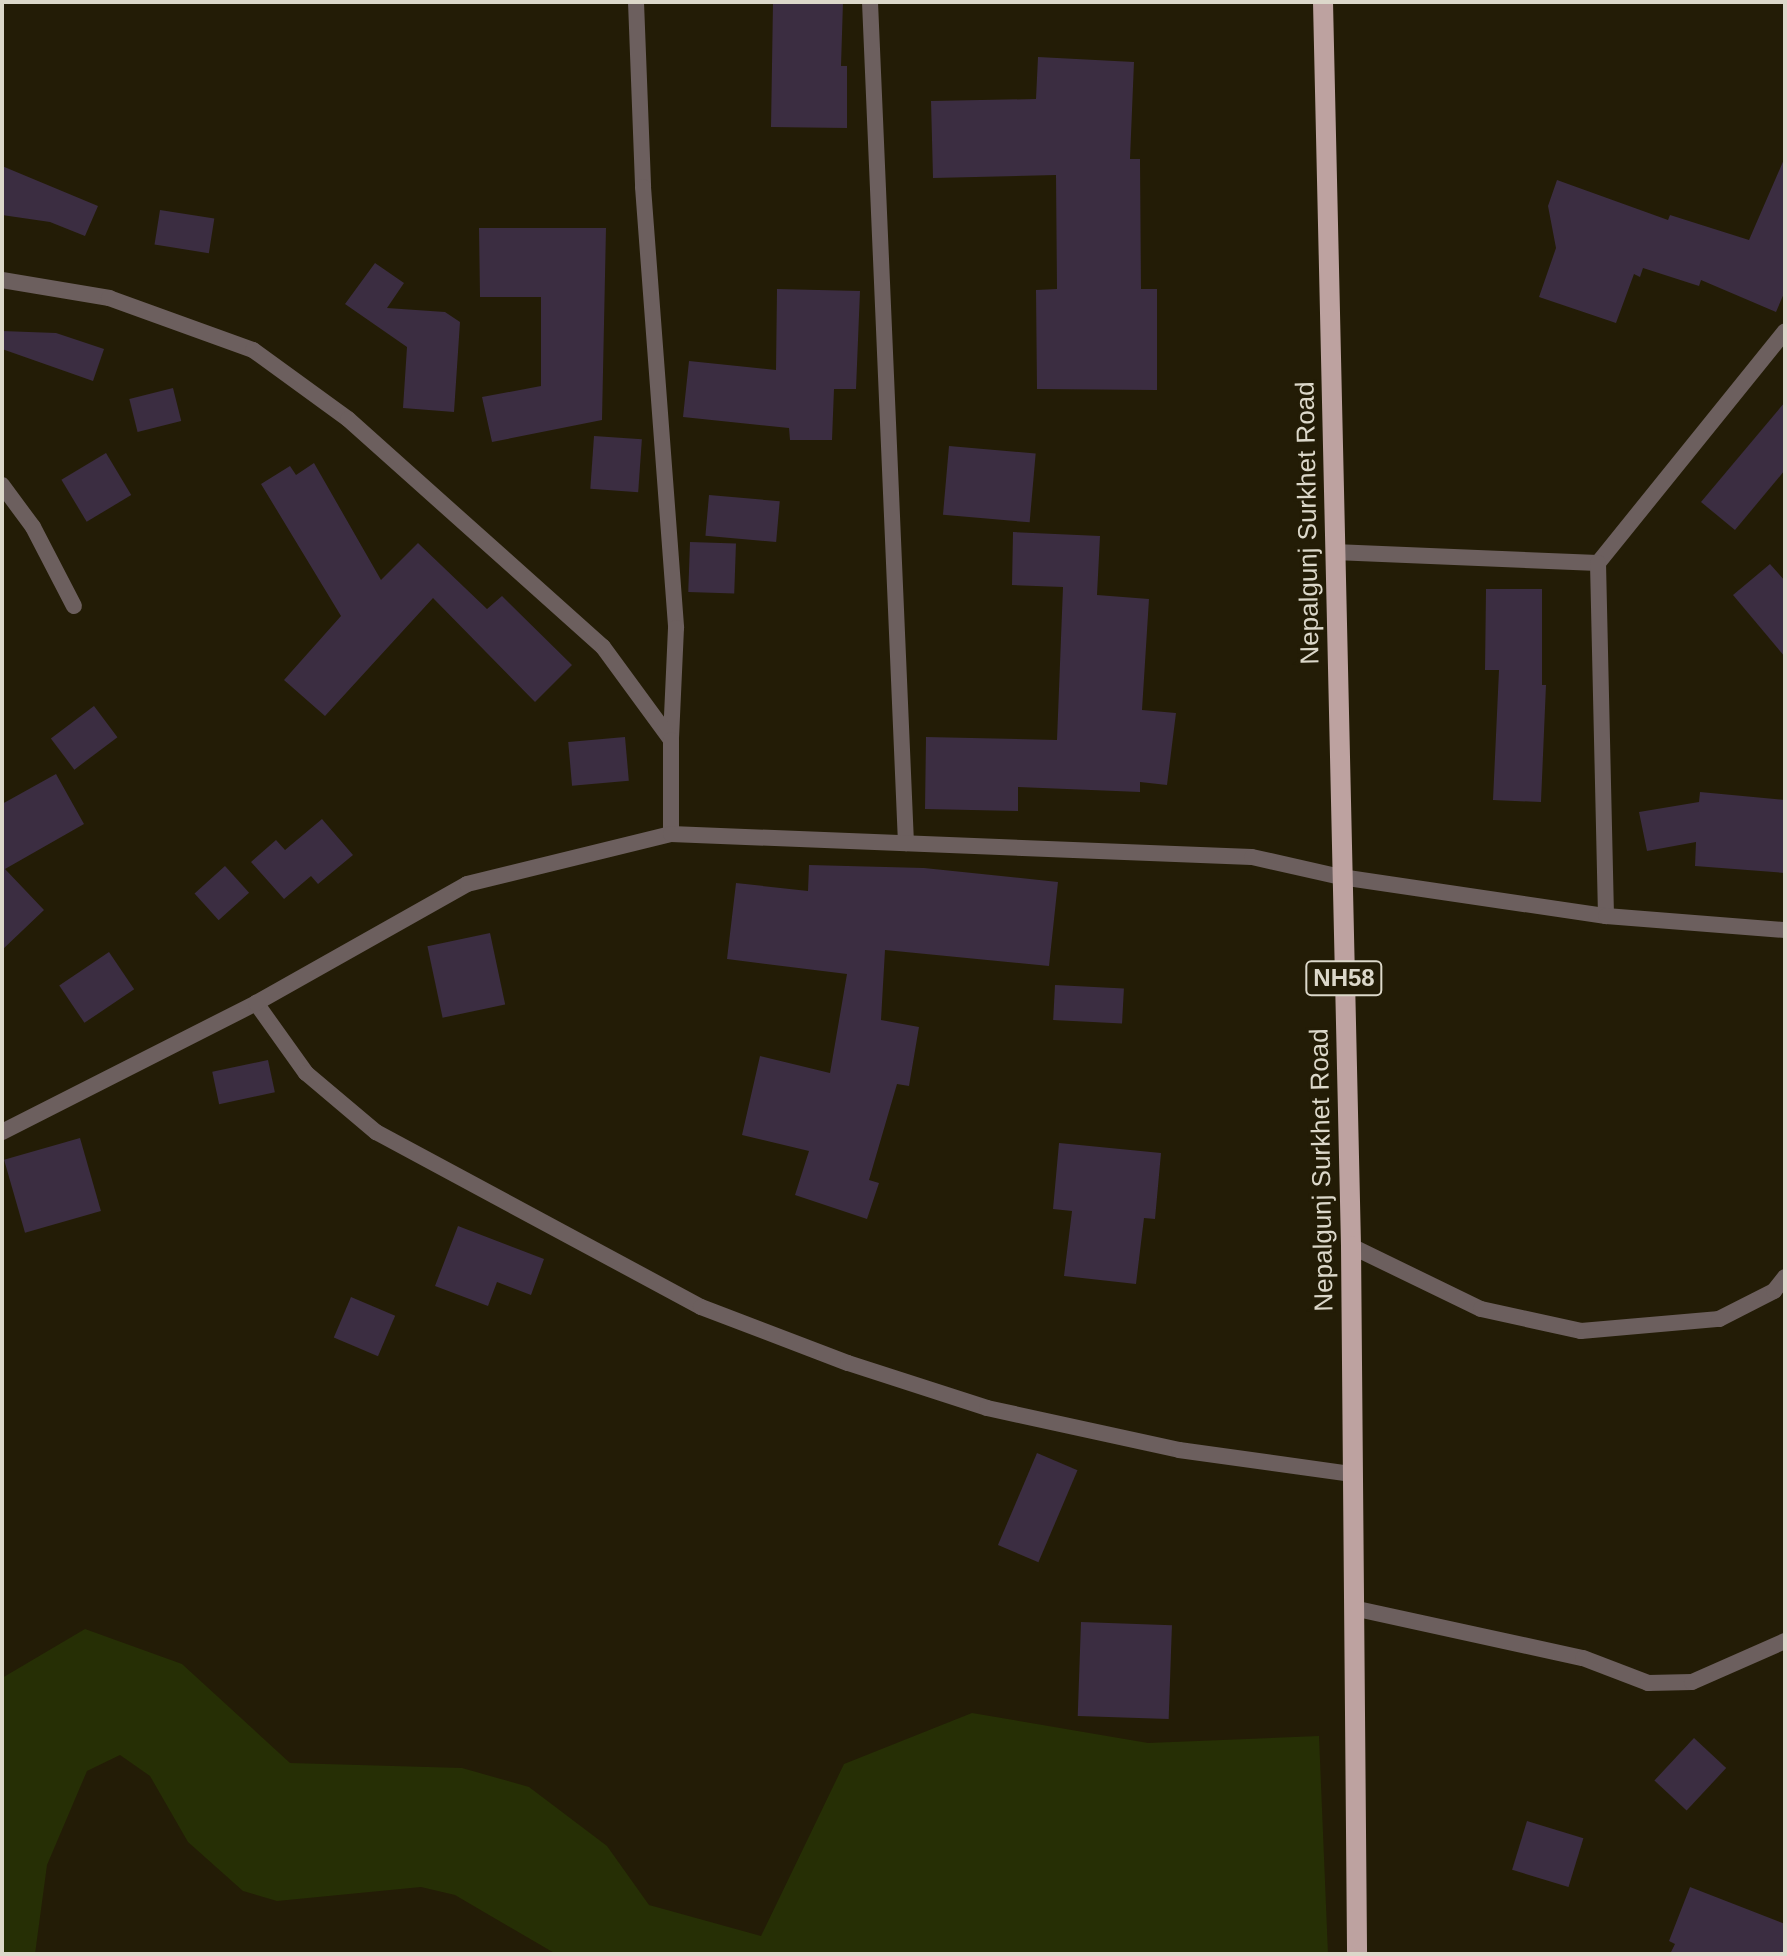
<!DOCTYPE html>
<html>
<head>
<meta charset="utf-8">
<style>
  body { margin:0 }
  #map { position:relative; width:1787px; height:1956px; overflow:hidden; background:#231c06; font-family:Arial,sans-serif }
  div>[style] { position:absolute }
  .green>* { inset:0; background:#262f05 }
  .building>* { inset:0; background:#3b2d41; transform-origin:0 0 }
  .service>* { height:16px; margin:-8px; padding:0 8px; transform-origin:8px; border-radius:8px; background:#6c5f5e }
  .minor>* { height:16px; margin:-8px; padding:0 8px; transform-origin:8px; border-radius:8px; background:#6c5f5e }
  .tertiary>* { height:16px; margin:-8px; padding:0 8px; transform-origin:8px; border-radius:8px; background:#6c5f5e }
  .primary>* { height:20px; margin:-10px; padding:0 10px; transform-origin:10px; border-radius:10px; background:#bda2a0 }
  span { translate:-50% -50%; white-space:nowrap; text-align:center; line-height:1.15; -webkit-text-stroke:6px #231c06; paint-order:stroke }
  .shield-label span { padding:2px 6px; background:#231c06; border:2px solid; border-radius:6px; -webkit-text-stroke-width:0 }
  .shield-label { font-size:24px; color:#dcd8ca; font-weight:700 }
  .street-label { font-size:26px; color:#dcd8ca }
  .frame { position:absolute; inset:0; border:4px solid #dcd8ca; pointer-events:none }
</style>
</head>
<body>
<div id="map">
  <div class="green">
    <div style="clip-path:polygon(85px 1629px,182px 1664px,290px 1763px,462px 1768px,529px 1787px,607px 1846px,649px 1905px,761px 1936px,844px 1764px,972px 1713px,1148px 1743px,1319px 1736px,1328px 1954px,556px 1954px,455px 1895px,421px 1887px,277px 1901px,243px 1891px,188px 1842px,150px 1776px,120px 1755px,87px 1771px,47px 1865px,35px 1954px,2px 1954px,2px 1678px)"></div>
  </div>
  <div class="building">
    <div style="clip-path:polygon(773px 2px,843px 2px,841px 66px,847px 66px,847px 128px,771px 127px)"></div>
    <div style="clip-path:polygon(1038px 57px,1134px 62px,1130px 159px,1140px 159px,1141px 289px,1157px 289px,1157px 390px,1037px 389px,1036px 290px,1057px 289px,1056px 175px,933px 178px,931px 101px,1036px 99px)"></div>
    <div style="clip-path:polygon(1785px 157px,1785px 291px,1776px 312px,1701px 280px,1699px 286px,1643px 268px,1640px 277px,1634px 274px,1616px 323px,1539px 297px,1556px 248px,1548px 206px,1557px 180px,1668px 220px,1670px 215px,1749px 240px)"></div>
    <div style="clip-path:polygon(2px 166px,98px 206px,85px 236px,50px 222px,2px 215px)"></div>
    <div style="left:160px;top:210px;width:55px;height:35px;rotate:9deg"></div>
    <div style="clip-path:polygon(479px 228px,606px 228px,602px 420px,492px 442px,482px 397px,541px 386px,541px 297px,480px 297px)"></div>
    <div style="clip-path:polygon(375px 263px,404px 283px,387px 308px,445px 312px,460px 322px,454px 412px,403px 408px,407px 347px,345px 304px)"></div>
    <div style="clip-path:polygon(777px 289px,860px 291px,856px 389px,834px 389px,832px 440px,790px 440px,789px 428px,683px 417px,689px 361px,776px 370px)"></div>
    <div style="clip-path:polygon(2px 331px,56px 333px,104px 349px,93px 381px,2px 349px)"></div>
    <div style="left:173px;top:388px;width:34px;height:45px;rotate:76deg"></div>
    <div style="clip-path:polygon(1785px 402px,1785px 470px,1735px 530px,1701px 502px)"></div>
    <div style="left:594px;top:436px;width:48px;height:53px;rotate:4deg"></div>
    <div style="left:949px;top:446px;width:87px;height:69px;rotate:5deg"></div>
    <div style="left:106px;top:453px;width:49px;height:52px;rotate:59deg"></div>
    <div style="clip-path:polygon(314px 463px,381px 580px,418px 543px,487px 609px,502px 596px,572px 665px,535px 702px,433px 598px,325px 716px,284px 680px,341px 616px,261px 484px,290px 466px,296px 475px)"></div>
    <div style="left:709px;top:495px;width:71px;height:41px;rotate:5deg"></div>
    <div style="clip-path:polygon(1013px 532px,1100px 536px,1097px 595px,1149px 599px,1142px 710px,1176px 713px,1167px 785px,1140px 782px,1140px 792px,1018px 787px,1018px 811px,925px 809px,926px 737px,1057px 740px,1063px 587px,1012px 585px)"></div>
    <div style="left:690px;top:542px;width:46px;height:50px;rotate:2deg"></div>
    <div style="clip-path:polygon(1770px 564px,1785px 581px,1785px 657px,1733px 595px)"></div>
    <div style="clip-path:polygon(1486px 589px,1542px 589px,1542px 685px,1546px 685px,1541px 802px,1493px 800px,1499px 670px,1485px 670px)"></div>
    <div style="left:94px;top:706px;width:39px;height:54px;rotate:53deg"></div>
    <div style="left:625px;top:737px;width:44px;height:57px;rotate:85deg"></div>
    <div style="clip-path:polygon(56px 774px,84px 824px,5px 869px,44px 910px,2px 950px,2px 804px)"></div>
    <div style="clip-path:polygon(1700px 792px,1785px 800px,1785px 873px,1695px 866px,1696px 842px,1647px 851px,1639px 812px,1699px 802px)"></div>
    <div style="clip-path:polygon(322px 819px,353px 855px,318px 884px,311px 876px,284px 899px,251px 862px,276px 840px,285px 850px)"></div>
    <div style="clip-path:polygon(809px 865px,924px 868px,1058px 882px,1049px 966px,885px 950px,881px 1020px,919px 1027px,909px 1086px,897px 1084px,869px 1180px,879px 1183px,867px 1219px,795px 1195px,809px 1151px,742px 1135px,760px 1056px,830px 1073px,847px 974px,727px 959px,736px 883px,808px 891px)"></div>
    <div style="left:225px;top:866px;width:36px;height:41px;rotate:48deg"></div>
    <div style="left:490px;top:933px;width:73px;height:64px;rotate:78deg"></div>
    <div style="left:109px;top:952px;width:45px;height:60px;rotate:56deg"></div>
    <div style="left:1055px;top:985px;width:69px;height:35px;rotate:3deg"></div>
    <div style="left:268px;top:1060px;width:33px;height:57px;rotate:78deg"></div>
    <div style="left:80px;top:1138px;width:76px;height:79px;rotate:74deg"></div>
    <div style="clip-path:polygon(1059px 1143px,1161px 1153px,1155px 1219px,1144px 1218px,1136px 1284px,1064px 1276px,1072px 1211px,1053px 1209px)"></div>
    <div style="clip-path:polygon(458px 1226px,544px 1259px,531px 1295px,497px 1282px,488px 1306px,435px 1286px)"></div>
    <div style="left:351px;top:1297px;width:48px;height:44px;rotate:23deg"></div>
    <div style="left:1037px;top:1453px;width:44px;height:100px;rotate:23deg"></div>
    <div style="left:1081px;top:1622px;width:91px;height:94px;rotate:2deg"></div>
    <div style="left:1694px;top:1738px;width:44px;height:58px;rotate:43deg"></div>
    <div style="left:1527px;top:1821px;width:59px;height:51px;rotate:17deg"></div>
    <div style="clip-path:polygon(1690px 1887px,1785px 1924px,1785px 1954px,1670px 1954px,1675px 1944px,1669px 1941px)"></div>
  </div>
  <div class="service">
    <div style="left:1351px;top:1246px;width:144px;rotate:25.9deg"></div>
    <div style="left:1481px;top:1309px;width:102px;rotate:12.4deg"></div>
    <div style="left:1581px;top:1331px;width:139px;rotate:-5deg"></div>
    <div style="left:1719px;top:1319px;width:62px;rotate:-27deg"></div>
    <div style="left:1774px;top:1291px;width:18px;rotate:-52deg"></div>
  </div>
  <div class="minor">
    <div style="left:636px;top:2px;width:185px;rotate:87.8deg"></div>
    <div style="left:643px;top:187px;width:442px;rotate:85.7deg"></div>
    <div style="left:676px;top:628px;width:112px;rotate:92.6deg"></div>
    <div style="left:870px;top:2px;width:842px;rotate:87.55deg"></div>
    <div style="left:2px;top:280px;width:109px;rotate:9.5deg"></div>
    <div style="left:109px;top:298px;width:153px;rotate:19.9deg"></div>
    <div style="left:253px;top:350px;width:117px;rotate:36deg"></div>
    <div style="left:348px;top:419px;width:342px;rotate:41.8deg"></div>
    <div style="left:603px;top:647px;width:115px;rotate:53.8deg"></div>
    <div style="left:671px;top:740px;width:94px;rotate:90deg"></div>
    <div style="left:2px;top:485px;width:52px;rotate:53.6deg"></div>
    <div style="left:33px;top:527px;width:89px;rotate:62.6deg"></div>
    <div style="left:1334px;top:552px;width:264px;rotate:2.4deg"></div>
    <div style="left:1598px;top:563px;width:298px;rotate:-51.1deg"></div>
    <div style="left:1598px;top:563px;width:353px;rotate:88.7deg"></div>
    <div style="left:256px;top:1003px;width:86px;rotate:54.5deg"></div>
    <div style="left:306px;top:1073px;width:92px;rotate:40.1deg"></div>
    <div style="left:376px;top:1132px;width:369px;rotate:28.3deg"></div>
    <div style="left:701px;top:1307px;width:157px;rotate:20.9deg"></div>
    <div style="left:848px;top:1363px;width:146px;rotate:17.9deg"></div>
    <div style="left:987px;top:1408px;width:197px;rotate:12.3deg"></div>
    <div style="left:1179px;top:1450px;width:175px;rotate:7.9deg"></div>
    <div style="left:2px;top:1132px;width:285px;rotate:-26.9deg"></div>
    <div style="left:256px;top:1003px;width:242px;rotate:-29.4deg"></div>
    <div style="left:467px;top:884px;width:210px;rotate:-13.8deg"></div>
    <div style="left:671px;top:834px;width:581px;rotate:2.27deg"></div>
    <div style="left:1252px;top:857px;width:91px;rotate:12.7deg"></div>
    <div style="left:1353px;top:1608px;width:235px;rotate:12.3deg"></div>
    <div style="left:1583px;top:1658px;width:70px;rotate:21deg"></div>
    <div style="left:1648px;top:1683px;width:44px;rotate:-1.3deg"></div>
    <div style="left:1692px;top:1682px;width:102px;rotate:-23.8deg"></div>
  </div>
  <div class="tertiary">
    <div style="left:1341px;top:877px;width:268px;rotate:8.4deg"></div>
    <div style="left:1606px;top:916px;width:180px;rotate:4.5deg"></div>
  </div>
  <div class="primary">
    <div style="left:1323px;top:2px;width:1244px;rotate:88.71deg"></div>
    <div style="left:1351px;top:1246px;width:708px;rotate:89.51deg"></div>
  </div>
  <div class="shield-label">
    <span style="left:1344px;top:978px">NH58</span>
  </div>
  <div class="street-label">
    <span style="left:1308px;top:523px;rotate:-91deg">Nepalgunj Surkhet Road</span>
    <span style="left:1322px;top:1170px;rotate:-91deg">Nepalgunj Surkhet Road</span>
  </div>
  <div class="frame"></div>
</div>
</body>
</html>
